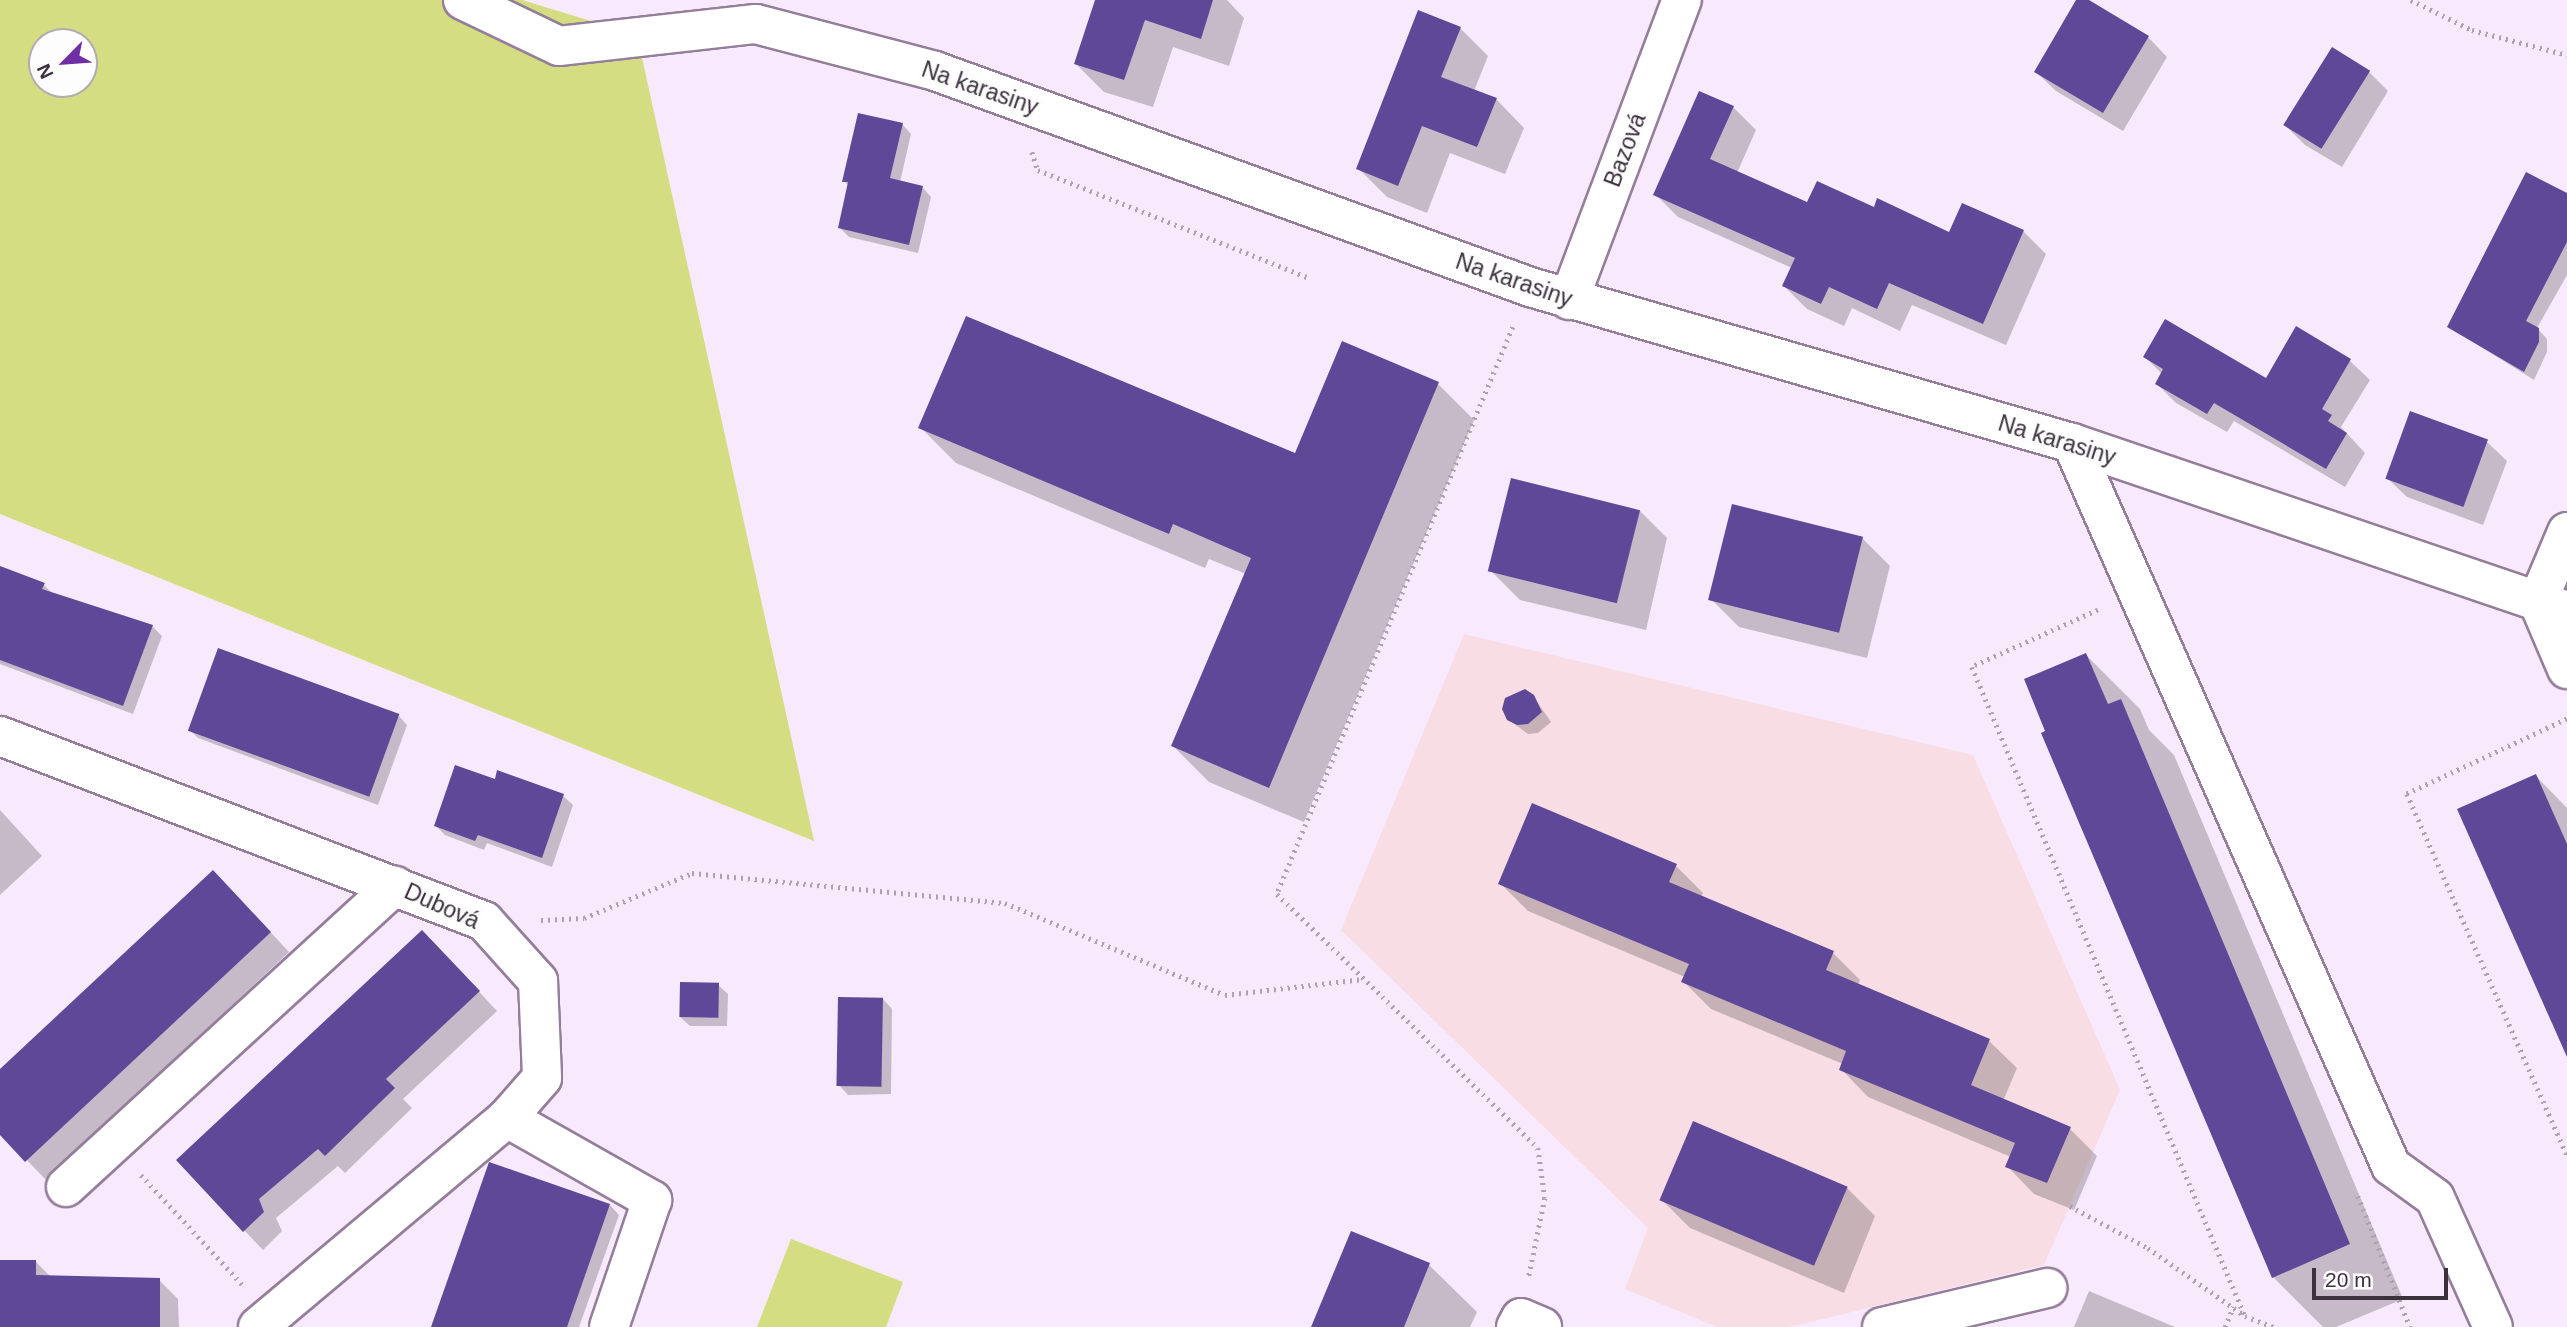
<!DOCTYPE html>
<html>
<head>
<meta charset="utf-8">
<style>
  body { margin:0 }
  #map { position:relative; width:2567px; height:1327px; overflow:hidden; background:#f8e9fc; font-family:Helvetica,sans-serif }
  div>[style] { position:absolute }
  .education>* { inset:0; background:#f8dee4 }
  .green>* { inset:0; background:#d4dd82 }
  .shadow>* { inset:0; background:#0003 }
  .building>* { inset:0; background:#604899; transform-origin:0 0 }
  .path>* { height:4.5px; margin-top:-2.25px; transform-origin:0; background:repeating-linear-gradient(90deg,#ada0b0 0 2px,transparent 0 7px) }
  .roads { filter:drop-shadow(2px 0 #947e9a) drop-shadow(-2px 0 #947e9a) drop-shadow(0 2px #947e9a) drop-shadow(0 -2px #947e9a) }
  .minor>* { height:38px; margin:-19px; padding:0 19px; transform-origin:19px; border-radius:19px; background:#fff }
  span { translate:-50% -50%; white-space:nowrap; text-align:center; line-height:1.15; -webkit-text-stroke:7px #fdfdfd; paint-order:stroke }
  .street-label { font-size:23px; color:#3c323e }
  .north { position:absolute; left:28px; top:28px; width:70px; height:70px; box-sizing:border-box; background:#fdfdfd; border:2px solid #b0acb1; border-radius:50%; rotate:245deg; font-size:19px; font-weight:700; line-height:28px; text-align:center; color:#3c323e }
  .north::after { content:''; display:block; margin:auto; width:24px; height:32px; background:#6f2ea3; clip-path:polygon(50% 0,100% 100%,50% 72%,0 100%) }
  .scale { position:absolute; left:2312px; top:1268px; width:136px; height:32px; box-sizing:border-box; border:4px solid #3c323e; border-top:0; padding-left:9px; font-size:21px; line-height:24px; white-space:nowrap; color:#3c323e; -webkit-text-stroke:5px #fdfdfd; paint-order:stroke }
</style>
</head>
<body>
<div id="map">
  <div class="education">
    <div style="clip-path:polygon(1464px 634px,1973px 755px,2120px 1090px,2044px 1265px,1790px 1327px,1717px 1327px,1625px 1289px,1648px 1228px,1341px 930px)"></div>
  </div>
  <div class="green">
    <div style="clip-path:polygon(evenodd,0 0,522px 0,637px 35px,814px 841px,0 514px,0 0,42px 42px,84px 42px,84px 84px,42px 84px,42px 42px)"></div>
    <div style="clip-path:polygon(791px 1239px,903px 1282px,886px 1327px,757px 1327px)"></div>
  </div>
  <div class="shadow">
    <div style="clip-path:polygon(1097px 0,1227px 0,1244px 18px,1229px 66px,1173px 47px,1153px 107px,1104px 92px,1076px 64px)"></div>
    <div style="clip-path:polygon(2079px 0,2148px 37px,2167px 57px,2123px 131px,2056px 91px,2036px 72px)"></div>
    <div style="clip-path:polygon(1460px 28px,1488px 56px,1474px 91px,1496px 99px,1524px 128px,1505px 174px,1450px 153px,1427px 213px,1387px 197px,1358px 168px)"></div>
    <div style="clip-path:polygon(2369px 72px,2388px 91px,2342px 167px,2305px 145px,2286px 126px)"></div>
    <div style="clip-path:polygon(1733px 107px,1756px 130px,1737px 173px,1808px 204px,1875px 209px,1950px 234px,2023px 231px,2046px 254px,2006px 345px,1912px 305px,1900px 331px,1852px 308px,1844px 326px,1807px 309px,1784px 286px,1792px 268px,1678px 217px,1655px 194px)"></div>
    <div style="clip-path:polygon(902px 124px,911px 134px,900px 182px,922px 187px,931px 197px,918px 253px,849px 237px,840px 228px,849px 186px,844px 181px)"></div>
    <div style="clip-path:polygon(2567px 195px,2567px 275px,2537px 328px,2547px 339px,2547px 352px,2534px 380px,2449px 327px)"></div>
    <div style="clip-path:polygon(2297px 329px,2350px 361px,2370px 380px,2341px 427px,2365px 453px,2345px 487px,2234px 421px,2227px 432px,2176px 403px,2157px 384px,2162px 374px,2145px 357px,2267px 380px)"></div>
    <div style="clip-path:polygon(1343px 343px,1438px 384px,1474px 420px,1304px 822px,1209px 782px,1173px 746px,1246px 574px,1209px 559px,1205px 568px,956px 463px,921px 428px,1295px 455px)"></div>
    <div style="clip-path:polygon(2487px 442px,2507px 461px,2483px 525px,2407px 497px,2387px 478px)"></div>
    <div style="clip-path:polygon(1639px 510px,1667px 538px,1646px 630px,1520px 600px,1492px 572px)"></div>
    <div style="clip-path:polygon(1862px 538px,1890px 566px,1867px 658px,1739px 627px,1711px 599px)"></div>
    <div style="clip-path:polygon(0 568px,44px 585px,53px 594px,152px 626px,162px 636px,133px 714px,0 664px)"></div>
    <div style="clip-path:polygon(2086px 655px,2140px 709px,2149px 730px,2174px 755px,2403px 1299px,2336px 1327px,2323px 1327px,2273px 1277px)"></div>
    <div style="clip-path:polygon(1533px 696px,1551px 722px,1538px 733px,1528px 734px,1508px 719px)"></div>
    <div style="clip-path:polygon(398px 715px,407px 725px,378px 805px,198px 738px,189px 729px)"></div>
    <div style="clip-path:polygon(498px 772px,563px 796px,573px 805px,552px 867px,487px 843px,484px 850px,445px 835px,436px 826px,496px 781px)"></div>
    <div style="clip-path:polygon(2536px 776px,2567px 808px,2567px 1053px)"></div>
    <div style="clip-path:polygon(0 810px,42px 856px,0 895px)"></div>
    <div style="clip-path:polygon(1676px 866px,1703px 893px,1701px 897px,1833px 953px,1860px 980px,1858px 985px,1989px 1041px,2017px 1068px,2003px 1101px,2070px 1129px,2097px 1156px,2074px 1210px,2034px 1194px,2007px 1166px,2011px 1157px,1868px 1097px,1841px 1069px,1843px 1064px,1711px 1009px,1683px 981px,1685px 977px,1528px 911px,1500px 883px)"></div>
    <div style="clip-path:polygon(232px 891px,289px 952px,46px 1180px,0 1132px,0 1071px)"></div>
    <div style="clip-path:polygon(441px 951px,497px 1011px,403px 1099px,412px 1108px,345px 1173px,338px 1166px,276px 1218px,282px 1231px,263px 1250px,178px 1161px)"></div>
    <div style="clip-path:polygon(718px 985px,728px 994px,727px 1026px,690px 1026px,680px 1017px)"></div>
    <div style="clip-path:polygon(883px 999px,892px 1009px,891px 1094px,848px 1095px,839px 1085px)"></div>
    <div style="clip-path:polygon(1694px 1123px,1847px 1188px,1875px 1216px,1844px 1293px,1690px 1228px,1662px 1200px)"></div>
    <div style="clip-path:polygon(610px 1205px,619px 1215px,579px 1327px,438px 1327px)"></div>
    <div style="clip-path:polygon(1352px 1233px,1429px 1265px,1477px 1312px,1470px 1327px,1313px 1327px)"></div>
    <div style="clip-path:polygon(0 1262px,36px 1262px,51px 1277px,159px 1280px,178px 1299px,179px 1327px,0 1327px)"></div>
    <div style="clip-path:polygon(2089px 1291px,2175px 1327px,2074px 1327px)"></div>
  </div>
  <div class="building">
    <div style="clip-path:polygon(1095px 0,1213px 0,1201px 39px,1145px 20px,1124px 80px,1074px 64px)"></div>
    <div style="clip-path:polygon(2076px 0,2089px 0,2149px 36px,2103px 113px,2034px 72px)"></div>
    <div style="clip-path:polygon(1418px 10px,1461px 27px,1441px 77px,1497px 98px,1477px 147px,1422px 126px,1398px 186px,1356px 169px)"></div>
    <div style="left:2332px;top:47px;width:45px;height:92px;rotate:32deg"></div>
    <div style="clip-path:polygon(1699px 91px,1734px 106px,1710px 159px,1807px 202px,1817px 181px,1874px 207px,1877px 198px,1949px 232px,1962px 203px,2024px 230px,1983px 324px,1889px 283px,1877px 309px,1829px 287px,1821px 304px,1782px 286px,1795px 258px,1653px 195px)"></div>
    <div style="clip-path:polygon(858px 113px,903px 123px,890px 178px,923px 186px,909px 245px,838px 228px,848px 182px,842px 182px)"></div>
    <div style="clip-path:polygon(2526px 172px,2567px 193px,2567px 242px,2526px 321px,2539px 328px,2539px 342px,2524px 372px,2447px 327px)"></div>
    <div style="clip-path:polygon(966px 316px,1295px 453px,1342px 341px,1439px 382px,1269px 788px,1171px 746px,1251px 558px,1173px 524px,1169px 534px,918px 428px)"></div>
    <div style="clip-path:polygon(2165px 319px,2266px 378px,2296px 326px,2351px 359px,2322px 409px,2332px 415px,2328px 421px,2347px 433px,2326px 469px,2214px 403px,2207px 414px,2155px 384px,2163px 369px,2143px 357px)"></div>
    <div style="left:2410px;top:411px;width:83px;height:72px;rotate:20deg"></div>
    <div style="left:1511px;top:478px;width:133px;height:96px;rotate:14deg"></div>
    <div style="left:1732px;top:504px;width:135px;height:99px;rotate:14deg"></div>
    <div style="clip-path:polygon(0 566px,45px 583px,42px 589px,153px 625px,123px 706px,0 660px)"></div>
    <div style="left:218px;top:648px;width:193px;height:88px;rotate:20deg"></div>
    <div style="clip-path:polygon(2086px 653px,2108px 704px,2121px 699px,2350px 1244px,2272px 1278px,2041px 733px,2045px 731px,2024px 679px)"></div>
    <div style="clip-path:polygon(1525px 689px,1534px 695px,1542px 712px,1528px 724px,1517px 725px,1507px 720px,1502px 709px,1505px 698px)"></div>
    <div style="clip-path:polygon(455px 765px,495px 779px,497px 770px,564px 794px,542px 858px,478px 835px,475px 841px,434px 826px)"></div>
    <div style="clip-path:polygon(2536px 774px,2567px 844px,2567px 1057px,2457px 809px)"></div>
    <div style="clip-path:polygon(1532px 803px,1677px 864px,1669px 882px,1834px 951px,1826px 970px,1990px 1039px,1971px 1085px,2071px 1127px,2047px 1183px,2005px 1167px,2015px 1143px,1839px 1070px,1846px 1051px,1681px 982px,1689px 964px,1498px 884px)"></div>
    <div style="clip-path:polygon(213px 870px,271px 932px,25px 1162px,0 1135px,0 1069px)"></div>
    <div style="clip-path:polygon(422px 930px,480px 991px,386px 1079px,395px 1088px,325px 1156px,318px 1149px,259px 1199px,264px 1212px,243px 1232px,176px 1160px)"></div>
    <div style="left:680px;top:982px;width:39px;height:35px;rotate:1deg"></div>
    <div style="left:838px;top:997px;width:45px;height:89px;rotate:1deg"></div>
    <div style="left:1693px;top:1121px;width:168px;height:86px;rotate:23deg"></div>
    <div style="clip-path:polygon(489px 1162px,610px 1204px,567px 1327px,431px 1327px)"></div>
    <div style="clip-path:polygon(1351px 1231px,1430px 1263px,1404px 1327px,1311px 1327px)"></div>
    <div style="clip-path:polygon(0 1260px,36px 1260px,36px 1275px,160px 1278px,160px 1327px,0 1327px)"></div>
  </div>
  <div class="path">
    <div style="left:2411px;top:0;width:68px;rotate:26.2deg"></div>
    <div style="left:2472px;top:30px;width:98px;rotate:14.7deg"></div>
    <div style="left:1032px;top:152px;width:19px;rotate:72deg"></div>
    <div style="left:1038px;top:170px;width:293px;rotate:21.7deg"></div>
    <div style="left:1513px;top:327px;width:614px;rotate:112.6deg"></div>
    <div style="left:1277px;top:894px;width:364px;rotate:44.2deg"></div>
    <div style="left:1538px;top:1148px;width:50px;rotate:82deg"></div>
    <div style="left:1545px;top:1198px;width:80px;rotate:101.6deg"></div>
    <div style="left:2098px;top:610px;width:138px;rotate:155.7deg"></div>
    <div style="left:1972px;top:667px;width:704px;rotate:67.19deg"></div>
    <div style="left:2567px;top:719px;width:177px;rotate:154.9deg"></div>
    <div style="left:2407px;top:794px;width:395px;rotate:66.1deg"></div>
    <div style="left:541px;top:920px;width:43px;rotate:-2.7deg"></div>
    <div style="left:584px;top:918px;width:117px;rotate:-22.6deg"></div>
    <div style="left:692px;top:873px;width:314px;rotate:5.5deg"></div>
    <div style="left:1005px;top:903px;width:238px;rotate:22.7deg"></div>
    <div style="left:1225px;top:995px;width:139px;rotate:-6.6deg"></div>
    <div style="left:141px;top:1175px;width:149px;rotate:47.2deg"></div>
    <div style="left:2358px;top:1196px;width:141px;rotate:68.3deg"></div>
    <div style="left:2070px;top:1206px;width:89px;rotate:28.3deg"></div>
    <div style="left:2148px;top:1248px;width:118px;rotate:35deg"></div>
    <div style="left:2245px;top:1316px;width:31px;rotate:21deg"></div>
    <div style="left:2225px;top:1327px;width:22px;rotate:-68deg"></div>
  </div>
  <div class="roads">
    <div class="minor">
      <div style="left:463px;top:0;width:106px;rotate:25.6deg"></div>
      <div style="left:559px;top:46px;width:198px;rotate:-6.4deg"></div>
      <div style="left:756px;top:24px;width:185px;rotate:14.7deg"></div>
      <div style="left:935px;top:71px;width:633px;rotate:19.95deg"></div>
      <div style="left:1530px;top:287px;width:564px;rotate:16.06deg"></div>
      <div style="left:2072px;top:443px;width:523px;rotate:18.75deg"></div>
      <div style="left:1569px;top:300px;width:321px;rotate:-69.4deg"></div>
      <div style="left:2072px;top:443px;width:790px;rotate:66.19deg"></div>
      <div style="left:2391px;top:1166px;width:54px;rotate:36deg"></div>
      <div style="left:2435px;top:1198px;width:141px;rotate:65.8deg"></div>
      <div style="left:2567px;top:532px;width:75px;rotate:112.8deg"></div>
      <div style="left:2538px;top:601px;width:74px;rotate:66.9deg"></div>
      <div style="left:0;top:736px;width:518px;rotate:20.92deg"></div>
      <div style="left:484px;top:921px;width:81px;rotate:48deg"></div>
      <div style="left:538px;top:981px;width:97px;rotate:87.6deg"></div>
      <div style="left:542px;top:1078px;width:53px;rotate:131.2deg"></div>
      <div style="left:507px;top:1118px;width:325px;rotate:140deg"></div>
      <div style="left:507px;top:1118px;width:167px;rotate:29.5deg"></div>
      <div style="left:652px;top:1200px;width:134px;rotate:108.7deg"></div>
      <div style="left:66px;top:1187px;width:446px;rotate:-42.5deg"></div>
      <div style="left:1516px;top:1327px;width:10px;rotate:-61deg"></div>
      <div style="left:1521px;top:1318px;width:23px;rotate:23deg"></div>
      <div style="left:1882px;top:1327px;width:170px;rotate:-13.3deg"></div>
    </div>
  </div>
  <div class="street-label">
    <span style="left:980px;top:88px;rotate:19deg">Na karasiny</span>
    <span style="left:1625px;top:150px;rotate:-69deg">Bazová</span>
    <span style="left:1514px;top:280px;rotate:19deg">Na karasiny</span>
    <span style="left:2057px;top:440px;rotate:17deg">Na karasiny</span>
    <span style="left:442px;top:906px;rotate:24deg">Dubová</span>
  </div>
  <div class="north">N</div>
  <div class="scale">20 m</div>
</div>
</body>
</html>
